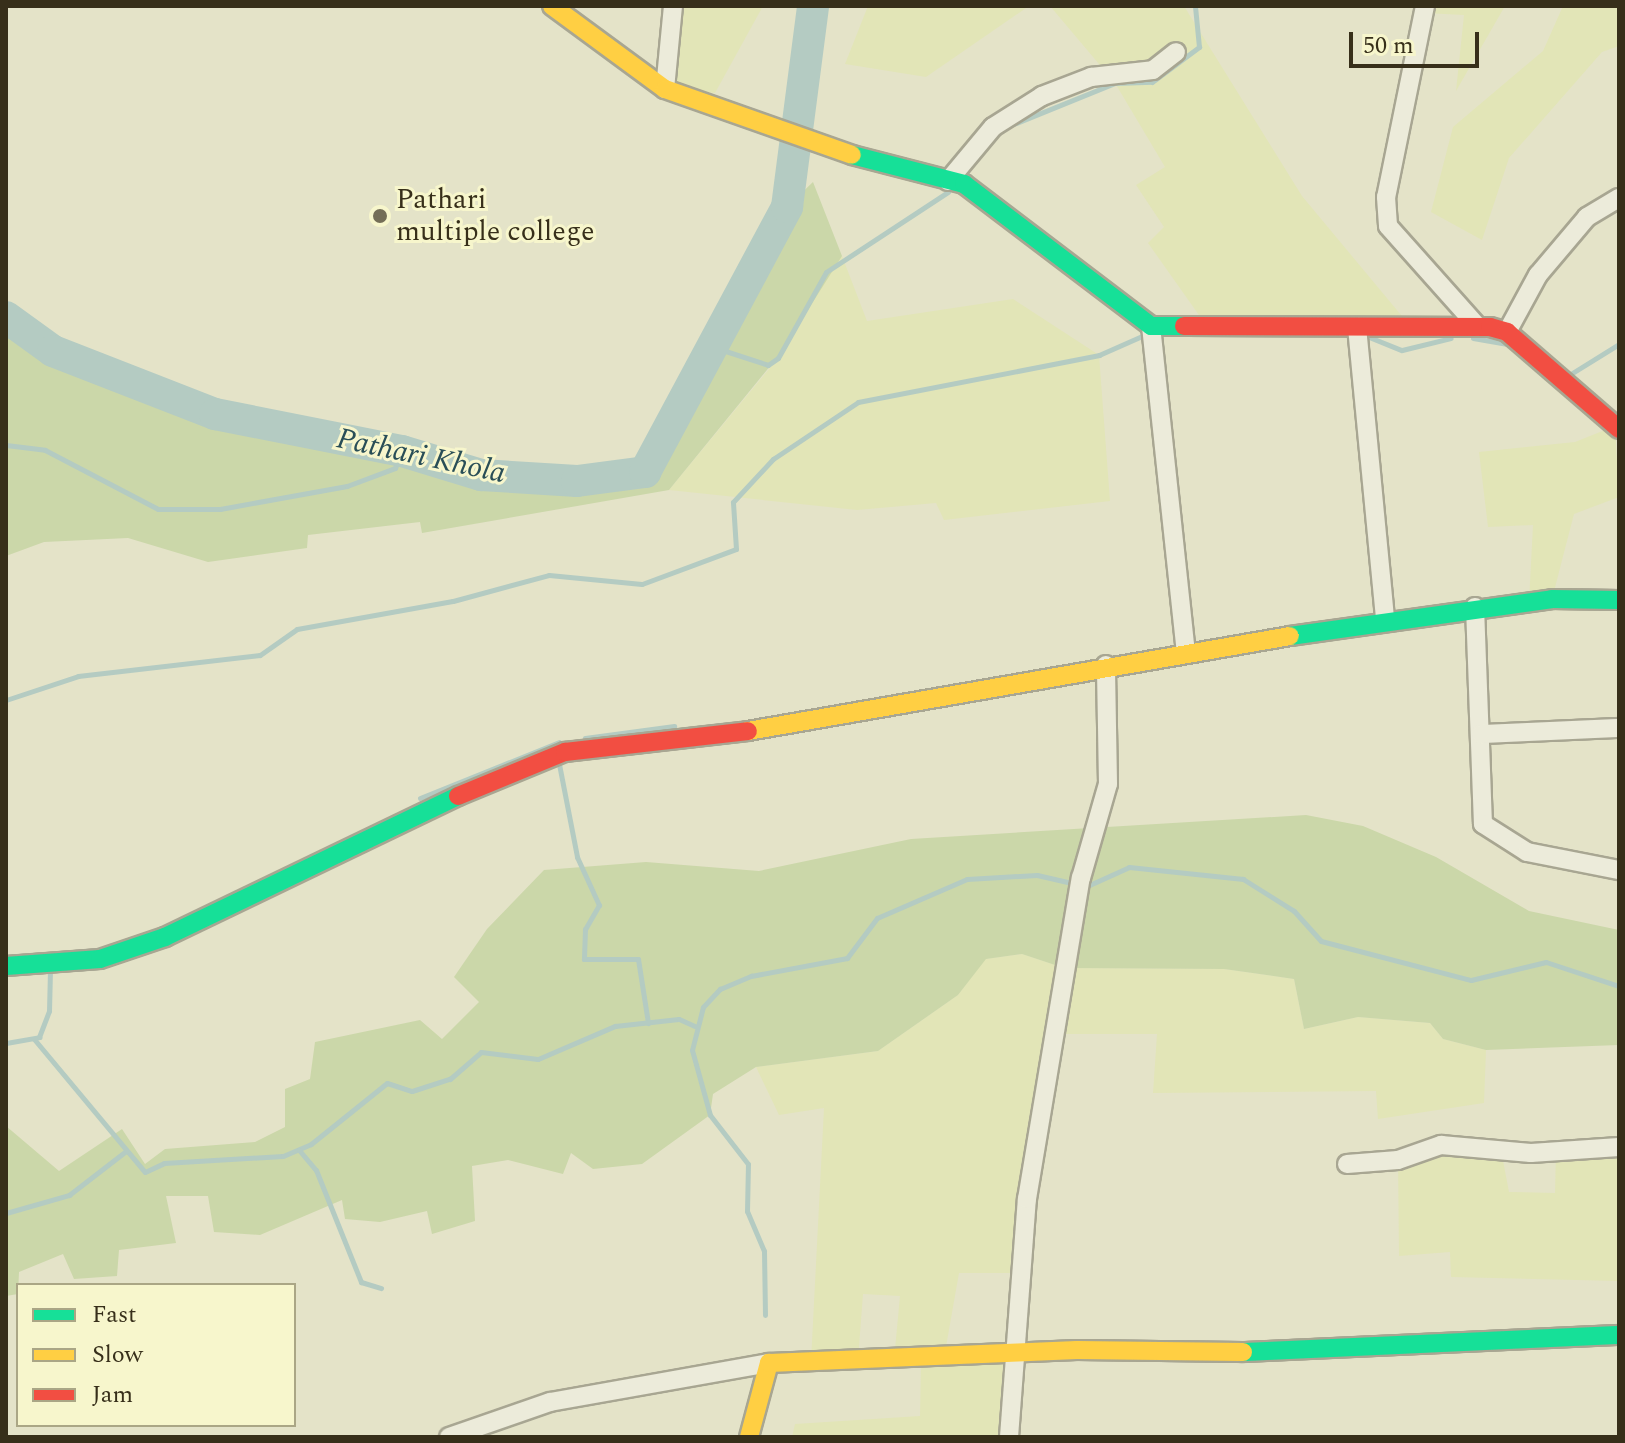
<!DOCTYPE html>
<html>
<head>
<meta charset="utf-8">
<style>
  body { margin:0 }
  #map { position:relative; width:1625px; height:1443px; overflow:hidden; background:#e4e3c8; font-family:Spectral,serif }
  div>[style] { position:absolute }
  .farmland>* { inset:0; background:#e2e5b7 }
  .green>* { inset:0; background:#cbd7a9 }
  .stream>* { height:5px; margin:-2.5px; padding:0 2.5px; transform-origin:2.5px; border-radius:2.5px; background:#b4cbc2 }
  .river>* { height:32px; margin:-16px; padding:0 16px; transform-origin:16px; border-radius:16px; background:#b4cbc2 }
  .roads { filter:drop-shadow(2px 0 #a8a692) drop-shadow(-2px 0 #a8a692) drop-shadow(0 2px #a8a692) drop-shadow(0 -2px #a8a692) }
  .street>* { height:18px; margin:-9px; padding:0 9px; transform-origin:9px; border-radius:9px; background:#ecebda }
  .fast>* { height:18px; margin:-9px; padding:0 9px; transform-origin:9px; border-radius:9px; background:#16e098 }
  .slow>* { height:18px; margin:-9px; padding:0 9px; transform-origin:9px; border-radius:9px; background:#ffcf43 }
  .jam>* { height:18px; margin:-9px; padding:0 9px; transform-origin:9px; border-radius:9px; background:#f24e42 }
  .dots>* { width:22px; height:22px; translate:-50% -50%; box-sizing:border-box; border:4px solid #f7f6cc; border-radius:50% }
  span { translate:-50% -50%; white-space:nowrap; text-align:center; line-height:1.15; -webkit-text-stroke:6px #f7f6cc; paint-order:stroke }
  .poi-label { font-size:28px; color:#372f1a }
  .left { translate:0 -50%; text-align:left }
  .water-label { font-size:30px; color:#294e57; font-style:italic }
  .frame { position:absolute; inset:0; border:8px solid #372f1a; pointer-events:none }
  .legend { position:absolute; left:16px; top:1283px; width:280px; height:144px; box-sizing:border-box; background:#f7f6cc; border:2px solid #aaa685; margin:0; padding:10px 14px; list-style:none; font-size:24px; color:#372f1a }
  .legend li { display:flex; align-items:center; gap:16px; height:40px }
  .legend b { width:40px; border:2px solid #aaa685 }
  .scale { position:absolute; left:1349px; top:32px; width:130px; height:36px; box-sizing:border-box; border:4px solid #372f1a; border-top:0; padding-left:10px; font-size:24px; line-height:28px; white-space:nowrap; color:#372f1a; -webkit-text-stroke:6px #f7f6cc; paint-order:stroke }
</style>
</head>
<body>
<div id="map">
  <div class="farmland">
    <div style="clip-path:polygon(673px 6px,763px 6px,715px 93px,665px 89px)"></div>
    <div style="clip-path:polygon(868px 6px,1029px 6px,926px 77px,845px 64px)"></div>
    <div style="clip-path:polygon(1050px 6px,1184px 6px,1302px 196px,1411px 327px,1206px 325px,1148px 243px,1164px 227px,1136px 185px,1165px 167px,1115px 83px)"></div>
    <div style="clip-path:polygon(1425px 6px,1505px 6px,1456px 91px,1464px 15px,1425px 13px)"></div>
    <div style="clip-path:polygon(1563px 6px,1619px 6px,1619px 46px,1602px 52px,1509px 158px,1482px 240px,1431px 212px,1453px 127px,1543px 51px)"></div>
    <div style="clip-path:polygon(842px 256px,867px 321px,1013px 299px,1099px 355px,1110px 501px,944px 520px,936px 503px,857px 510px,669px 490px,778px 358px,826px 272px)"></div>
    <div style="clip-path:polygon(1615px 426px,1619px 497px,1574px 514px,1552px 599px,1529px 602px,1533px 525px,1488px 527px,1479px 452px,1575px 442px)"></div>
    <div style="clip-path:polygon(1022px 954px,1064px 968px,1224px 969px,1294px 979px,1304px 1029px,1358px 1017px,1430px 1023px,1443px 1039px,1486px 1050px,1484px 1103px,1378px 1119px,1376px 1091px,1153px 1093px,1157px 1034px,1058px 1034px,1024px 1273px,959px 1273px,944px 1358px,1013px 1354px,1009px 1437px,792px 1437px,795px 1424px,920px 1416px,921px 1360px,894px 1360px,900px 1296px,863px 1294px,858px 1360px,811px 1361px,824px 1108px,779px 1115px,756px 1067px,878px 1051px,958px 995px,985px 959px)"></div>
    <div style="clip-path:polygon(1500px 1145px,1509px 1192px,1555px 1193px,1556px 1151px,1619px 1147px,1619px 1281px,1451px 1277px,1450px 1252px,1399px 1256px,1398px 1160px)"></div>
  </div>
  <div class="green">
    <div style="clip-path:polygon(813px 182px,842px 256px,780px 354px,669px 490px,422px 533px,420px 522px,308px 535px,307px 548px,208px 562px,128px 538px,44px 542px,6px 556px,6px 317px,53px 351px,215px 414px,402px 451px,481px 475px,577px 481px,645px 472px,787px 207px)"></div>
    <div style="clip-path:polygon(1306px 815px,1363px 826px,1436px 857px,1529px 911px,1619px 930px,1619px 1045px,1486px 1050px,1443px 1039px,1430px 1023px,1358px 1017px,1304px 1029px,1294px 979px,1224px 969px,1064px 968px,1022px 954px,986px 959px,958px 995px,878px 1051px,756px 1067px,713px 1094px,710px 1115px,642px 1164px,593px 1169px,571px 1153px,563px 1174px,508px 1160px,472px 1166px,475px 1221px,432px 1234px,427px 1211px,380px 1222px,345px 1219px,342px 1200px,260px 1235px,214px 1232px,208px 1196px,166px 1196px,176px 1243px,119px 1250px,117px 1276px,74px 1279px,63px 1254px,19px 1272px,18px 1294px,6px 1296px,6px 1126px,59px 1171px,122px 1129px,145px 1164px,165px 1149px,255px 1142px,285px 1127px,285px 1089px,310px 1079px,315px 1042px,420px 1020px,442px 1039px,479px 1002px,454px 977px,487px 929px,544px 870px,646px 862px,759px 871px,911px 839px)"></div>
  </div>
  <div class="stream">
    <div style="left:1011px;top:125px;width:112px;rotate:-22deg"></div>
    <div style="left:1115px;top:83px;width:37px;rotate:-2deg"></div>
    <div style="left:1152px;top:82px;width:59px;rotate:-36.7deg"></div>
    <div style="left:1199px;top:47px;width:41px;rotate:-95.6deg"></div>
    <div style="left:1369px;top:337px;width:35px;rotate:22deg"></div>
    <div style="left:1402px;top:350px;width:50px;rotate:-13.8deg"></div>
    <div style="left:1473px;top:338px;width:35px;rotate:10deg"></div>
    <div style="left:710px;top:346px;width:61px;rotate:18.1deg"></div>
    <div style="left:768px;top:365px;width:12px;rotate:-35deg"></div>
    <div style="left:778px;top:358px;width:98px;rotate:-60.8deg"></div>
    <div style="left:826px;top:272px;width:146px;rotate:-33.3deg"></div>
    <div style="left:1569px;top:375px;width:59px;rotate:-31.8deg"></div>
    <div style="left:6px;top:445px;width:39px;rotate:7deg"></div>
    <div style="left:45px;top:450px;width:127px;rotate:27.6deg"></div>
    <div style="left:158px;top:509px;width:62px"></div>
    <div style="left:220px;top:509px;width:129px;rotate:-10.3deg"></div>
    <div style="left:347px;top:486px;width:51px;rotate:-20.6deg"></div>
    <div style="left:395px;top:468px;width:18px;rotate:-68deg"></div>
    <div style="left:6px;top:700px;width:76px;rotate:-18.4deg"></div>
    <div style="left:78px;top:676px;width:183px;rotate:-6.6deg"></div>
    <div style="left:260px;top:655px;width:45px;rotate:-35.1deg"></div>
    <div style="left:297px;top:629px;width:158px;rotate:-10.2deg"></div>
    <div style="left:453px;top:601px;width:99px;rotate:-15.2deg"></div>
    <div style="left:549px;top:575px;width:93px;rotate:5.5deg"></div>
    <div style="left:642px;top:584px;width:100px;rotate:-20.4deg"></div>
    <div style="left:736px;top:549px;width:47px;rotate:-93.7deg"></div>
    <div style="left:733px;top:502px;width:59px;rotate:-47.1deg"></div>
    <div style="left:773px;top:459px;width:102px;rotate:-33.8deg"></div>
    <div style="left:858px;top:402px;width:246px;rotate:-11deg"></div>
    <div style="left:1099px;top:355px;width:47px;rotate:-23.8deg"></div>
    <div style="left:585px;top:738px;width:90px;rotate:-7.7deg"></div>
    <div style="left:559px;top:764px;width:95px;rotate:79deg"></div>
    <div style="left:577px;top:857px;width:53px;rotate:65.4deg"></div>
    <div style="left:599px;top:905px;width:28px;rotate:120deg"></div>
    <div style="left:585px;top:929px;width:30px;rotate:92deg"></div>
    <div style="left:584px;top:959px;width:54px"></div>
    <div style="left:638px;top:959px;width:65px;rotate:81.1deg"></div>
    <div style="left:420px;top:798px;width:150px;rotate:-21.9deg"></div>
    <div style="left:1085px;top:887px;width:48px;rotate:-24.4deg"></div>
    <div style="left:1129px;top:867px;width:115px;rotate:6deg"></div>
    <div style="left:1243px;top:879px;width:60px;rotate:32.1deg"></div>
    <div style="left:1294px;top:911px;width:40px;rotate:48deg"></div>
    <div style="left:1321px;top:941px;width:155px;rotate:14.6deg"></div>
    <div style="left:1471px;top:980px;width:77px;rotate:-13.5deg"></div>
    <div style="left:1546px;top:962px;width:77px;rotate:18.2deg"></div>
    <div style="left:34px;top:1039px;width:173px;rotate:50.2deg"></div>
    <div style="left:145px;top:1172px;width:21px;rotate:-25deg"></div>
    <div style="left:164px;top:1163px;width:119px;rotate:-3.4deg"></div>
    <div style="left:283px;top:1156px;width:30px;rotate:-23deg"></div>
    <div style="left:311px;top:1144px;width:97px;rotate:-38.8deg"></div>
    <div style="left:387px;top:1083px;width:26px;rotate:18deg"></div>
    <div style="left:412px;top:1091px;width:40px;rotate:-18deg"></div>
    <div style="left:450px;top:1079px;width:41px;rotate:-41.1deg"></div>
    <div style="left:481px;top:1052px;width:57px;rotate:7deg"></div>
    <div style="left:538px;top:1059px;width:84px;rotate:-23.2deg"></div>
    <div style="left:615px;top:1026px;width:64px;rotate:-6.2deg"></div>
    <div style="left:679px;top:1019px;width:17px;rotate:24deg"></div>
    <div style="left:6px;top:1043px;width:34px;rotate:-10deg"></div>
    <div style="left:39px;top:1037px;width:28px;rotate:-69deg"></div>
    <div style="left:49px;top:1011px;width:40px;rotate:-88.6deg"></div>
    <div style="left:299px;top:1150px;width:26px;rotate:50deg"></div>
    <div style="left:316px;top:1170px;width:121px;rotate:68.1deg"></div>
    <div style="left:361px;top:1282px;width:21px;rotate:17deg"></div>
    <div style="left:6px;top:1213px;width:66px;rotate:-15.9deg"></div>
    <div style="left:69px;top:1195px;width:72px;rotate:-37.7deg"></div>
    <div style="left:765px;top:1315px;width:64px;rotate:-90.9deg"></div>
    <div style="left:764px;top:1251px;width:43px;rotate:-113deg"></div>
    <div style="left:747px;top:1211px;width:47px;rotate:-88.8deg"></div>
    <div style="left:748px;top:1164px;width:62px;rotate:-127.8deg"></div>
    <div style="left:710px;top:1115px;width:67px;rotate:-105.5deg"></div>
    <div style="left:692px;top:1050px;width:44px;rotate:-75.7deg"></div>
    <div style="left:703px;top:1007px;width:25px;rotate:-47deg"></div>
    <div style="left:720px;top:989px;width:34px;rotate:-23deg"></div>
    <div style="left:751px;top:976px;width:98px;rotate:-10.6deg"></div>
    <div style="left:847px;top:958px;width:50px;rotate:-53.1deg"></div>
    <div style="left:877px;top:918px;width:98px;rotate:-23.4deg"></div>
    <div style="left:967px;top:879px;width:70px;rotate:-3.3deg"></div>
    <div style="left:1037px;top:875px;width:39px;rotate:13deg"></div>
  </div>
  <div class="river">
    <div style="left:6px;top:317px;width:58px;rotate:35.9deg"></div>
    <div style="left:53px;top:351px;width:174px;rotate:21.3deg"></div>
    <div style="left:215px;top:414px;width:191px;rotate:11.2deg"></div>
    <div style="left:402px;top:451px;width:83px;rotate:16.9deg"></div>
    <div style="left:481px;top:475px;width:96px;rotate:3.6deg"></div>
    <div style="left:577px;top:481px;width:69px;rotate:-7.5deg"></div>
    <div style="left:645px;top:472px;width:301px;rotate:-61.8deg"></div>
    <div style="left:787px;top:207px;width:203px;rotate:-82.6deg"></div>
  </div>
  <div class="roads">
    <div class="street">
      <div style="left:1425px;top:6px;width:195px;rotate:101.5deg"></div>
      <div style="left:1386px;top:197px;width:29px;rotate:86deg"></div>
      <div style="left:1388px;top:226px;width:135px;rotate:48.3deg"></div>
      <div style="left:665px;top:89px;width:83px;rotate:-84.5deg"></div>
      <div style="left:948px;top:181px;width:70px;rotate:-50.2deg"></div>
      <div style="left:993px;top:127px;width:58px;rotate:-32.3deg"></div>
      <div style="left:1042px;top:96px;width:53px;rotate:-21.2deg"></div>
      <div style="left:1091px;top:77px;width:62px;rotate:-6.4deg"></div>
      <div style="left:1153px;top:70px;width:29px;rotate:-38deg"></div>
      <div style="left:1151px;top:326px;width:327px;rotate:83.9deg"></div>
      <div style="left:1357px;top:327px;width:293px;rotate:84.5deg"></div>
      <div style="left:1507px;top:332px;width:65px;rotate:-61.5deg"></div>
      <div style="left:1538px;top:275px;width:76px;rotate:-49.8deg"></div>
      <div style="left:1587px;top:217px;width:37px;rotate:-31deg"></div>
      <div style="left:1475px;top:607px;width:217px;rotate:87.9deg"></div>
      <div style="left:1483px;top:824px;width:52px;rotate:32.5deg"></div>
      <div style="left:1527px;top:852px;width:94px;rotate:11.1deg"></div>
      <div style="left:1481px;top:734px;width:138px;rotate:-2.5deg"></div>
      <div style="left:1347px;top:1164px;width:51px;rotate:-4.5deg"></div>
      <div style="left:1398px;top:1160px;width:46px;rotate:-19.2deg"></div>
      <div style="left:1441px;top:1145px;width:90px;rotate:5.1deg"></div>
      <div style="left:1531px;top:1153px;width:88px;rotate:-3.9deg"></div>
      <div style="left:449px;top:1437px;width:107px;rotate:-19.1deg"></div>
      <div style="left:550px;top:1402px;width:222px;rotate:-10.1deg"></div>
      <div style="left:1009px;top:1437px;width:239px;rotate:-85.7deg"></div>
      <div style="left:1027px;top:1199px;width:326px;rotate:-80.5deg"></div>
      <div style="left:1081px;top:878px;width:98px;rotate:-74deg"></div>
      <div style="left:1108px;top:784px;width:119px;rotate:-91deg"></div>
    </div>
    <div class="fast">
      <div style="left:852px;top:155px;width:116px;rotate:14.5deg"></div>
      <div style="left:964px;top:184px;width:235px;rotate:37.2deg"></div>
      <div style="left:1151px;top:326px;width:33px"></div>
      <div style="left:1290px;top:636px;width:265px;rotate:-8deg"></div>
      <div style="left:1552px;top:599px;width:67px;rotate:0.9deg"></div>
      <div style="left:6px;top:966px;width:94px;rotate:-4.3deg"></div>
      <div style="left:100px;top:959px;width:69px;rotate:-18.7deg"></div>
      <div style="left:165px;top:937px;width:325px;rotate:-25.7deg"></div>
      <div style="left:1243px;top:1352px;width:376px;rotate:-2.6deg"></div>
    </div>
    <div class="slow">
      <div style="left:552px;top:6px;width:140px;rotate:36.3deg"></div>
      <div style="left:665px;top:89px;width:198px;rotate:19.4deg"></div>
      <div style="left:748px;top:731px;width:550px;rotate:-9.94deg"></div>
      <div style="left:749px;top:1437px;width:77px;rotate:-74.9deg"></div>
      <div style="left:769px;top:1363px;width:308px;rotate:-2.4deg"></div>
      <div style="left:1077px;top:1350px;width:166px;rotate:0.7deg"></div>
    </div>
    <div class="jam">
      <div style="left:1184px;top:326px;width:306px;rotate:0.2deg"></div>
      <div style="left:1490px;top:327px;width:18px;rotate:16deg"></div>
      <div style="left:1507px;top:332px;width:148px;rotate:40.9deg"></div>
      <div style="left:458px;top:796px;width:116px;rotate:-22.4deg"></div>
      <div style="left:565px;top:752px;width:184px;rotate:-6.5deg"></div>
    </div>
  </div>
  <div class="dots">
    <div style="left:380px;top:216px;background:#746e57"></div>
  </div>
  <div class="poi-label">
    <span class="left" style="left:396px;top:216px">Pathari<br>multiple college</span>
  </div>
  <div class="water-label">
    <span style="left:421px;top:456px;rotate:12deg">Pathari Khola</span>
  </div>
  <div class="frame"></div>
  <ul class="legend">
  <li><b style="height:10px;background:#16e098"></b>Fast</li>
  <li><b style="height:10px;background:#ffcf43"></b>Slow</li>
  <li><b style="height:10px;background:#f24e42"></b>Jam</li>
  </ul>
  <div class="scale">50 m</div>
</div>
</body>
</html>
